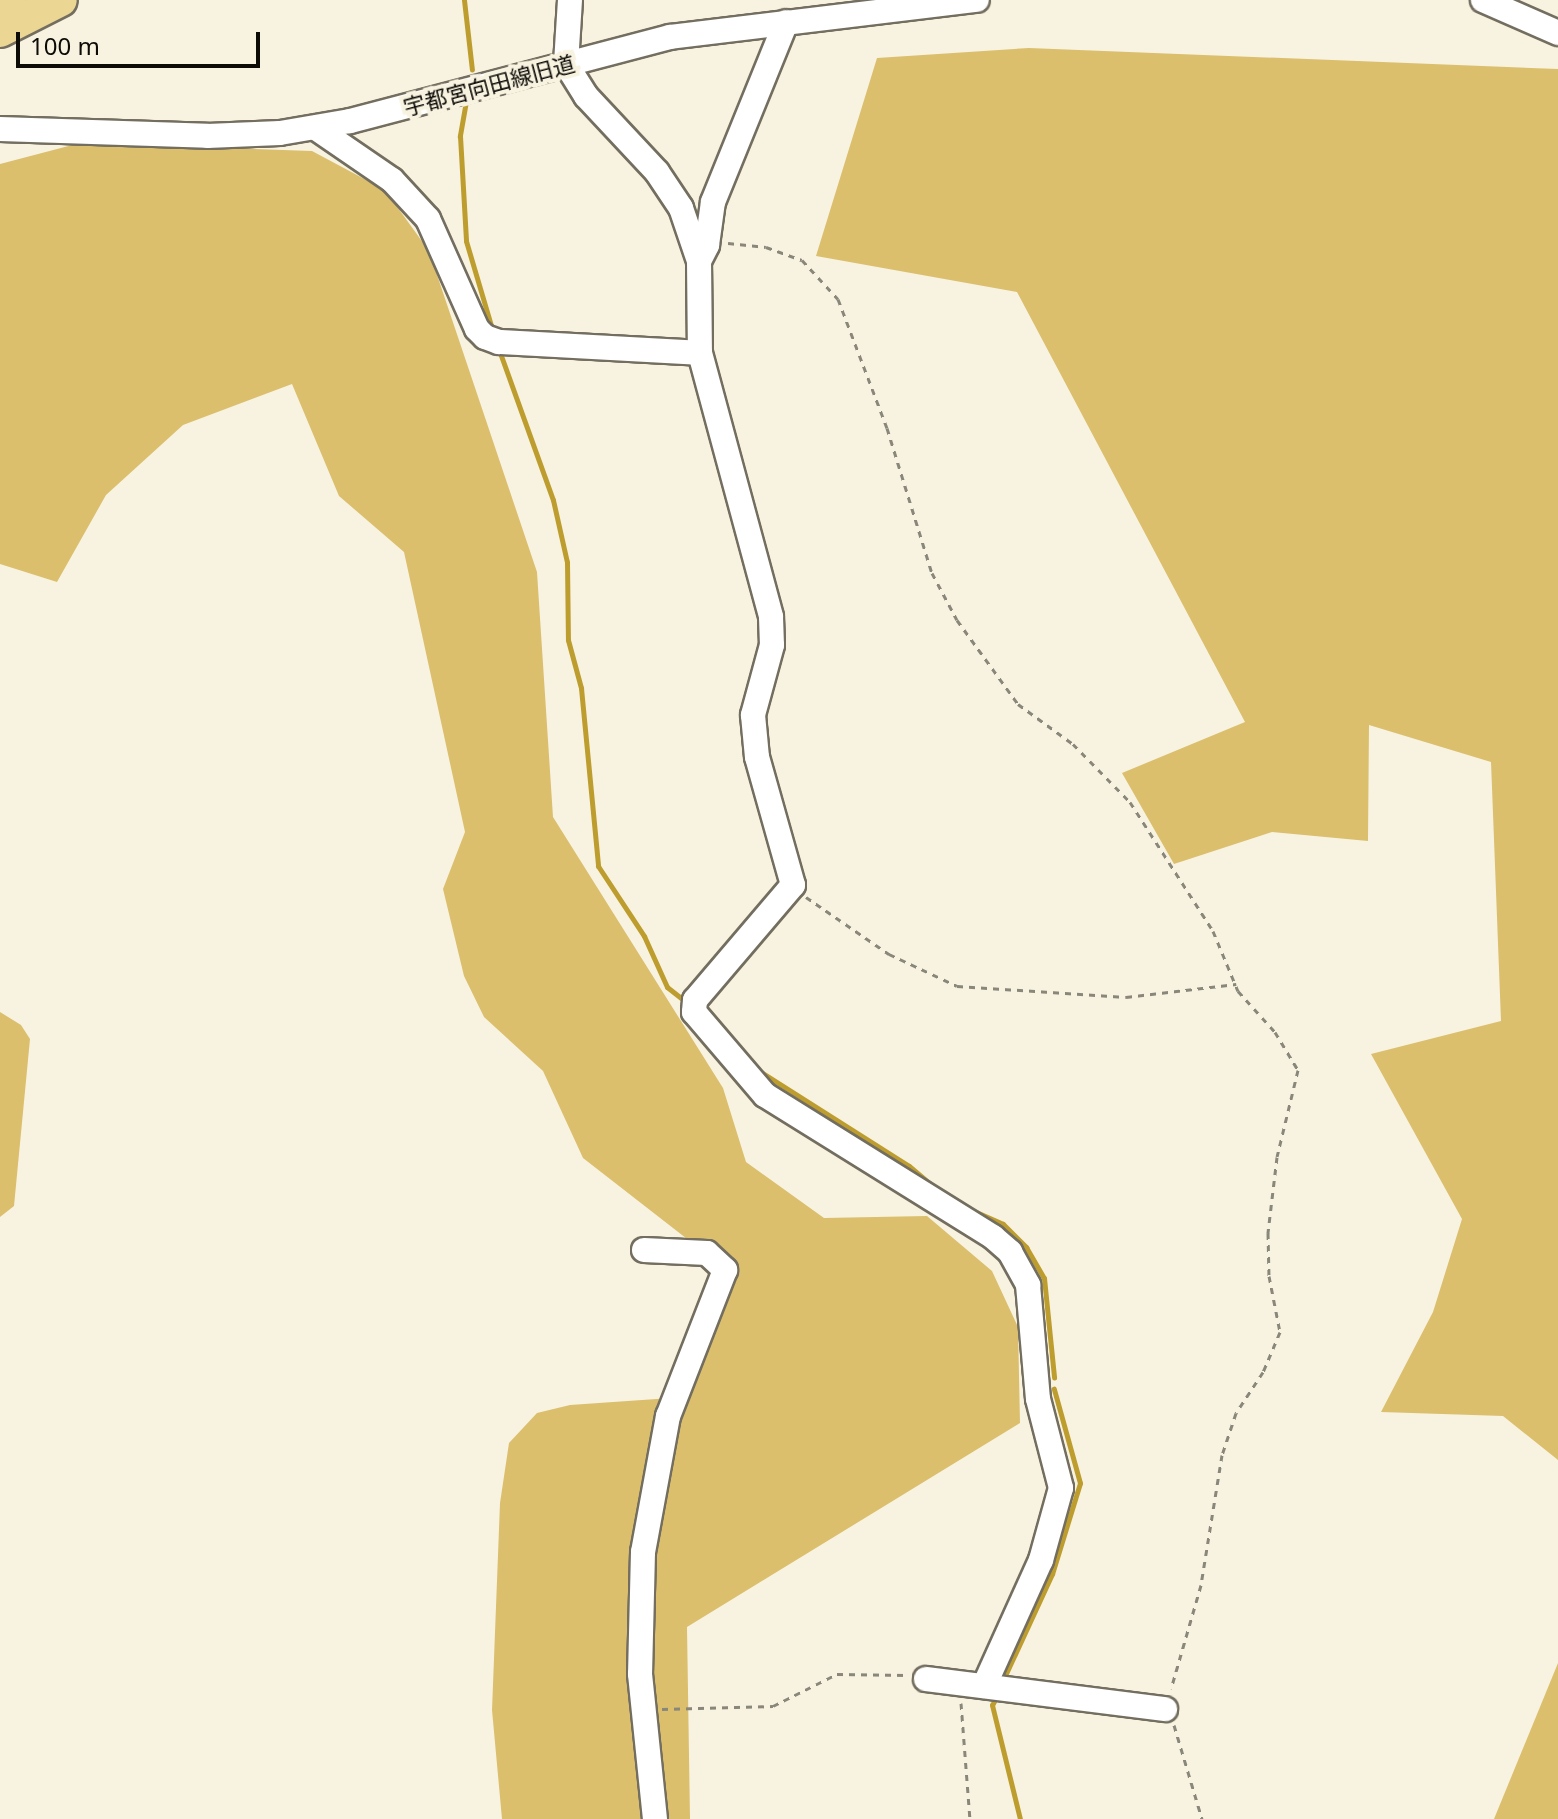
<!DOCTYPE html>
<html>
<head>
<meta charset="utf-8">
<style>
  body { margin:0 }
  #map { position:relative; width:1558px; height:1819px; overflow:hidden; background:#f8f3e1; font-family:"Noto Sans","Noto Sans JP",sans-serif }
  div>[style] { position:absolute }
  .green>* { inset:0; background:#dbbf6d }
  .stream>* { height:5px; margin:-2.5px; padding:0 2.5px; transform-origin:2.5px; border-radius:2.5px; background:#be9d2f }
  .path>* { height:3px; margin-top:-1.5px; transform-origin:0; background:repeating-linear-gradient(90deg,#89867a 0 6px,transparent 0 12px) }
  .roads { filter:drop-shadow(2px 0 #736e5f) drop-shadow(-2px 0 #736e5f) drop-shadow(0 2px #736e5f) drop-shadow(0 -2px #736e5f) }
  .minor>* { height:24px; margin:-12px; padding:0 12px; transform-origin:12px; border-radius:12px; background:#fff }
  .major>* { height:32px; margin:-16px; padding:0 16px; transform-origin:16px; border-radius:16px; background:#ebd694 }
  span { translate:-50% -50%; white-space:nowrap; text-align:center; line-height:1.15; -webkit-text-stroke:8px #f8f3e1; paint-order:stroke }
  .street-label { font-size:22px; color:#0d0b06 }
  .scale { position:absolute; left:16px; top:32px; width:244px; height:36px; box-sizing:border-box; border:4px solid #0d0b06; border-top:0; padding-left:10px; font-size:24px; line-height:28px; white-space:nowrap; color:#0d0b06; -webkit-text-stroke:6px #f8f3e1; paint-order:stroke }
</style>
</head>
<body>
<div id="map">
  <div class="green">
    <div style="clip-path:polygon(1029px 48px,1558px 69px,1558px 1460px,1503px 1416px,1381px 1412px,1433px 1312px,1462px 1219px,1371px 1054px,1501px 1021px,1491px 762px,1369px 725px,1368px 841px,1272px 832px,1174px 864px,1122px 773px,1245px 722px,1017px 292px,816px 256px,877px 58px)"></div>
    <div style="clip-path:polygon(80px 143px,312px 151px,385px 190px,429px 251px,537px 572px,553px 817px,723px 1088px,746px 1162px,824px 1218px,927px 1216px,992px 1271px,1018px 1327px,1020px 1423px,687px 1627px,690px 1819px,502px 1819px,492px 1710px,500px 1503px,509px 1443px,537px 1413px,570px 1405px,671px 1398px,718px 1263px,583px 1158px,543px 1071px,484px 1017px,464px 976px,443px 889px,465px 832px,404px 552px,339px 496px,292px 384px,183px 425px,106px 495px,57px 582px,0 564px,0 164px)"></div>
    <div style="clip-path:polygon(0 1012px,21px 1025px,30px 1039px,14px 1206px,0 1217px)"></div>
    <div style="clip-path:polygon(1558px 1663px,1558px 1819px,1494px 1819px)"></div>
  </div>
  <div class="stream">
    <div style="left:464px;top:0;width:70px;rotate:83.5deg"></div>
    <div style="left:466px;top:101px;width:36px;rotate:100deg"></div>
    <div style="left:460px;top:136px;width:105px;rotate:86.7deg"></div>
    <div style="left:466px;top:241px;width:95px;rotate:73.5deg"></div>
    <div style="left:499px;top:350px;width:159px;rotate:70.2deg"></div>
    <div style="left:553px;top:500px;width:64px;rotate:77.3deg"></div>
    <div style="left:567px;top:562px;width:78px;rotate:89.3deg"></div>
    <div style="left:568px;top:640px;width:50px;rotate:74.8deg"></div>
    <div style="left:581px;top:688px;width:179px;rotate:84.5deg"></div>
    <div style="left:598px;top:866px;width:84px;rotate:56.7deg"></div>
    <div style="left:644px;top:936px;width:56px;rotate:65.7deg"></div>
    <div style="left:667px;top:987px;width:23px;rotate:38deg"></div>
    <div style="left:761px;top:1072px;width:175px;rotate:32.4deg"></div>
    <div style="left:909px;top:1166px;width:34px;rotate:40deg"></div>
    <div style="left:967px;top:1208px;width:39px;rotate:24deg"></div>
    <div style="left:1003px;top:1224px;width:33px;rotate:45deg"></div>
    <div style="left:1026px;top:1247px;width:36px;rotate:60deg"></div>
    <div style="left:1044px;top:1278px;width:100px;rotate:84.2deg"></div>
    <div style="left:1003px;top:1680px;width:117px;rotate:-65.2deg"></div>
    <div style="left:1052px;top:1574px;width:95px;rotate:-72.9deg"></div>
    <div style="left:1080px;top:1483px;width:98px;rotate:-105.5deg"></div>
    <div style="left:997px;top:1696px;width:10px;rotate:119deg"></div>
    <div style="left:992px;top:1705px;width:117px;rotate:76.2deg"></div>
  </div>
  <div class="path">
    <div style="left:728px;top:243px;width:38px;rotate:6deg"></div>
    <div style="left:766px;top:247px;width:38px;rotate:20deg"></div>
    <div style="left:802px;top:260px;width:53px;rotate:47.3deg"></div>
    <div style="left:838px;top:299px;width:138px;rotate:69.2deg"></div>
    <div style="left:887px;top:428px;width:152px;rotate:72.8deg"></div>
    <div style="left:932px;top:573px;width:53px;rotate:62deg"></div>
    <div style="left:957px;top:620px;width:104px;rotate:54deg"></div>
    <div style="left:1018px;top:704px;width:68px;rotate:36deg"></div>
    <div style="left:1073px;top:744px;width:81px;rotate:45.5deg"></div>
    <div style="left:1130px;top:802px;width:153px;rotate:57.2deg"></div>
    <div style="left:1213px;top:931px;width:65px;rotate:67.4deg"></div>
    <div style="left:1238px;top:991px;width:55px;rotate:47.9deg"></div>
    <div style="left:1275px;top:1032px;width:44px;rotate:58.8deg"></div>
    <div style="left:1298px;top:1070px;width:89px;rotate:103.6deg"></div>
    <div style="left:1277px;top:1157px;width:77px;rotate:96.8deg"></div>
    <div style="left:1268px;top:1233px;width:43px;rotate:88.7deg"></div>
    <div style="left:1269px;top:1276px;width:57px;rotate:78.9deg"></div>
    <div style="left:1280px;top:1332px;width:43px;rotate:113deg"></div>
    <div style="left:1263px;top:1372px;width:49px;rotate:123.4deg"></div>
    <div style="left:1236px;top:1413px;width:44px;rotate:108.4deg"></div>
    <div style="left:1222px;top:1455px;width:132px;rotate:99.2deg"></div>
    <div style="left:1201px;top:1585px;width:108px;rotate:106.1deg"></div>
    <div style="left:806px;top:897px;width:101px;rotate:34.5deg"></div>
    <div style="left:889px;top:954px;width:75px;rotate:25.2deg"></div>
    <div style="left:957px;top:986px;width:169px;rotate:3.7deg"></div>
    <div style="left:1126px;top:997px;width:111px;rotate:-6.7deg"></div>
    <div style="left:961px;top:1703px;width:116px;rotate:85.6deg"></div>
    <div style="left:662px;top:1709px;width:111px;rotate:-1.5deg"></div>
    <div style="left:773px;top:1706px;width:72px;rotate:-26.6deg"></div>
    <div style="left:837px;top:1674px;width:70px;rotate:0.8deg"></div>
    <div style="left:1174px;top:1725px;width:98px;rotate:73.4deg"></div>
  </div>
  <div class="roads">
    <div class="minor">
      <div style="left:570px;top:0;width:64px;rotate:93.6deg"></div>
      <div style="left:566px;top:64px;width:38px;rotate:58deg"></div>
      <div style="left:586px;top:96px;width:104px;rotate:46.9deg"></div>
      <div style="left:657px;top:172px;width:43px;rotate:56.3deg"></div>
      <div style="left:681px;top:208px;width:56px;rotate:71.2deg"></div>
      <div style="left:699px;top:261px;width:92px;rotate:89.4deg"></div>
      <div style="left:700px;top:353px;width:273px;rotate:74.9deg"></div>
      <div style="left:771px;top:617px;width:28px;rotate:88deg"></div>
      <div style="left:772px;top:645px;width:73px;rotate:105.2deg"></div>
      <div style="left:753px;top:715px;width:42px;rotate:84.6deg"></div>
      <div style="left:757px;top:757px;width:133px;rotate:74.3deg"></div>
      <div style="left:793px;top:885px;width:151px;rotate:130.4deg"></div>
      <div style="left:695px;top:1000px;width:12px;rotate:95deg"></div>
      <div style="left:694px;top:1012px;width:109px;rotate:49.5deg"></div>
      <div style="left:765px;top:1095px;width:269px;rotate:31.9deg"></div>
      <div style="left:993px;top:1237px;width:23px;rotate:41deg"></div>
      <div style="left:1010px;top:1252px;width:38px;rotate:61deg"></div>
      <div style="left:1028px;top:1285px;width:114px;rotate:85deg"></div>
      <div style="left:1038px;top:1399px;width:92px;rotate:75.5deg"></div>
      <div style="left:1061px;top:1488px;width:75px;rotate:105.5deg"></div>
      <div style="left:1041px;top:1560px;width:138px;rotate:114.3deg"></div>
      <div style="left:1483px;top:0;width:82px;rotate:23.7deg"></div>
      <div style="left:316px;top:128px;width:92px;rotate:34.4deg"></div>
      <div style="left:392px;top:180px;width:53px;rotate:47.3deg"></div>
      <div style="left:428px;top:219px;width:120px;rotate:66deg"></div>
      <div style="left:477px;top:329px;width:11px;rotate:45deg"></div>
      <div style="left:485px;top:337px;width:15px;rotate:20deg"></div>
      <div style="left:499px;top:342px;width:201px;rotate:3.1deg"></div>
      <div style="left:0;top:129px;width:207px;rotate:1.9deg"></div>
      <div style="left:207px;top:136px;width:73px;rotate:-2.4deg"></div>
      <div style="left:280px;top:133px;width:71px;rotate:-9.7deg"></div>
      <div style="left:350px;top:121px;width:331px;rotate:-14.7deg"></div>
      <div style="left:670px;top:37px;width:309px;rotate:-6.9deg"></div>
      <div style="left:699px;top:261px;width:18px;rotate:-63deg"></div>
      <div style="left:707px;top:245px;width:43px;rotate:-82.1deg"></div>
      <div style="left:713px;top:202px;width:194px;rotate:-67.9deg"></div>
      <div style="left:644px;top:1250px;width:63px;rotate:2.7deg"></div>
      <div style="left:707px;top:1253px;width:25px;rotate:43deg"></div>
      <div style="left:725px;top:1270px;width:157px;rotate:111.3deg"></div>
      <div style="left:668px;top:1416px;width:138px;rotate:100.4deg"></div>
      <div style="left:643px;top:1552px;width:122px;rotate:91.4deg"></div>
      <div style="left:640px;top:1674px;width:146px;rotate:84.1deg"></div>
      <div style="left:926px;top:1679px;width:241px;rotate:7.2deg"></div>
    </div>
    <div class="major">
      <div style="left:0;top:5px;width:11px;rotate:-27deg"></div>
      <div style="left:0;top:31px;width:68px;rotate:-26.9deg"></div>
    </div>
  </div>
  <div class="street-label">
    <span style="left:489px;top:85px;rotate:-15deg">宇都宮向田線旧道</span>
  </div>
  <div class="scale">100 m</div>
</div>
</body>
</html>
